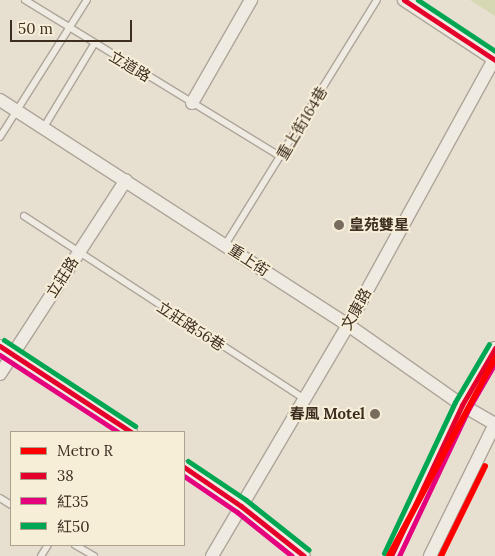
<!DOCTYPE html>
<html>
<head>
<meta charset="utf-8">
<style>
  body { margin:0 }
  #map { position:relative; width:495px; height:556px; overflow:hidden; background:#e7e0d1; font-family:Lora,"Noto Sans TC",serif }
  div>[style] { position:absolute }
  .green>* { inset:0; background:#d6d7b3 }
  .roads { filter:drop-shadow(1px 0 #ada599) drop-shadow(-1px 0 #ada599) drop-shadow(0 1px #ada599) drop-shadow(0 -1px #ada599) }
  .lane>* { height:6px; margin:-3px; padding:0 3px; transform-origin:3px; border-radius:3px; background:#efebe3 }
  .street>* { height:12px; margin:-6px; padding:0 6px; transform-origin:6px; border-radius:6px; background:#efebe3 }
  .bus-1>* { height:5px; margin:-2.5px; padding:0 2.5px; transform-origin:2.5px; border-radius:2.5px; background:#e4002b }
  .bus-2>* { height:5px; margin:-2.5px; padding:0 2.5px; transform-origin:2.5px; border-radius:2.5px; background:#e5007d }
  .bus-3>* { height:5px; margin:-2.5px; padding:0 2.5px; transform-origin:2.5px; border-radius:2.5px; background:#00a651 }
  .metro-1>* { height:6px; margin:-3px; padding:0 3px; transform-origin:3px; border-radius:3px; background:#f00 }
  .dots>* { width:14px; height:14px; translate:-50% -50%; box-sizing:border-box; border:2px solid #f7eed8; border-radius:50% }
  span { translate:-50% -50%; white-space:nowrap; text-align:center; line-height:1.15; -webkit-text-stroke:4px #f7eed8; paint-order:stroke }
  .street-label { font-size:15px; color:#3d2e20 }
  .poi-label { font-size:15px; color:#3d2e20; font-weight:700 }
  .left { translate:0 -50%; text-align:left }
  .right { translate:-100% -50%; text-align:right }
  .legend { position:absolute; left:10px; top:431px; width:175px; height:115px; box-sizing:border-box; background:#f7eed8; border:1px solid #ada18e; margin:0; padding:6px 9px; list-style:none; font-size:15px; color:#3d2e20 }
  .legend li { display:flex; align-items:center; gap:10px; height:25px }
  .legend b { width:25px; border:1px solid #ada18e }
  .scale { position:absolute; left:10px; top:20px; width:122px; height:22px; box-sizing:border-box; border:2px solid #3d2e20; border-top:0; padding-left:6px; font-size:15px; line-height:18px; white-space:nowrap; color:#3d2e20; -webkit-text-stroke:4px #f7eed8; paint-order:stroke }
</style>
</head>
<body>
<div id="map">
  <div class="green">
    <div style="clip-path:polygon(470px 0,495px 0,495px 16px)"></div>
  </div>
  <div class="roads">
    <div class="lane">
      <div style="left:25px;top:0;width:300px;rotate:31.5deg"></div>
      <div style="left:44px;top:127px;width:97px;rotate:-58.9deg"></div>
      <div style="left:0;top:137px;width:162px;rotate:-57.6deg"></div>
      <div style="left:24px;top:216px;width:335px;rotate:33.1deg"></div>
      <div style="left:225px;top:245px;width:288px;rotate:-58.2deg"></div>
      <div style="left:0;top:498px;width:13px;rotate:32deg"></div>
      <div style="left:75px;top:545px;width:22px;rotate:30deg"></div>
      <div style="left:41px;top:556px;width:13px;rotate:-58deg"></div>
    </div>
    <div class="street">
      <div style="left:404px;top:0;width:109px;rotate:33.4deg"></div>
      <div style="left:0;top:100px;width:414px;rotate:32.9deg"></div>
      <div style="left:348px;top:325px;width:139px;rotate:35.1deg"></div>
      <div style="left:462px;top:405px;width:38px;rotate:30deg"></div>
      <div style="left:192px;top:103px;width:119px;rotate:-60.2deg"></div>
      <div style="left:0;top:346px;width:157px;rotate:33.3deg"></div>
      <div style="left:0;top:374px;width:231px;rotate:-57deg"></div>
      <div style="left:184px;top:467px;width:69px;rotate:34.4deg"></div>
      <div style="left:241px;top:506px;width:80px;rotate:38.4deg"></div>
      <div style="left:212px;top:556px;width:268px;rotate:-59.5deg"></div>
      <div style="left:348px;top:325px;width:303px;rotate:-61.2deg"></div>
      <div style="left:391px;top:556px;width:167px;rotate:-64.8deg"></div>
      <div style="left:462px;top:405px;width:66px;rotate:-59.9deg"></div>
      <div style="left:430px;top:556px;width:147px;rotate:-63.8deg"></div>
    </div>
  </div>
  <div class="bus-1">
    <div style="left:404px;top:0;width:109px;rotate:33.4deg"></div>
    <div style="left:0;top:346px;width:157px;rotate:33.3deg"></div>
    <div style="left:184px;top:467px;width:69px;rotate:34.4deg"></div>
    <div style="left:241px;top:506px;width:80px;rotate:38.4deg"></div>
    <div style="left:391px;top:556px;width:167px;rotate:-64.8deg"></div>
    <div style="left:462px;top:405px;width:66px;rotate:-59.9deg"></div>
  </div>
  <div class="bus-2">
    <div style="left:0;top:355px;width:141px;rotate:33.1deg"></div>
    <div style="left:184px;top:476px;width:64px;rotate:34.2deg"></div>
    <div style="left:237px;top:512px;width:70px;rotate:38.7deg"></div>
    <div style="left:399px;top:556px;width:164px;rotate:-64.7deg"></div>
    <div style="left:469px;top:408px;width:52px;rotate:-60deg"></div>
  </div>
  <div class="bus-3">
    <div style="left:418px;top:0;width:92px;rotate:33.5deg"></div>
    <div style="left:4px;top:340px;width:157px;rotate:33.3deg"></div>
    <div style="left:188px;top:461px;width:70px;rotate:33.9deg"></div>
    <div style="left:246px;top:500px;width:80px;rotate:38.4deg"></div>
    <div style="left:384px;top:553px;width:167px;rotate:-64.8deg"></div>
    <div style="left:455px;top:402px;width:67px;rotate:-59.6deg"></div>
  </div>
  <div class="metro-1">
    <div style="left:389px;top:556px;width:225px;rotate:-61.8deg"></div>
    <div style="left:441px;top:556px;width:100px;rotate:-63.9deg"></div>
  </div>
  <div class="dots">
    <div style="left:339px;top:225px;background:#786c5e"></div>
    <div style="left:375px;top:414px;background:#786c5e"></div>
  </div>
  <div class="street-label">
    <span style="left:130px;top:66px;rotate:31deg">立道路</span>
    <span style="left:302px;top:123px;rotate:-59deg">重上街164巷</span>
    <span style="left:249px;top:260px;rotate:33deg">重上街</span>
    <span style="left:62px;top:277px;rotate:-57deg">立莊路</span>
    <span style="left:356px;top:309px;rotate:-61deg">文康路</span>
    <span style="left:191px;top:326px;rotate:33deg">立莊路56巷</span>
  </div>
  <div class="poi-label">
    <span class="left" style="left:349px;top:225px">皇苑雙星</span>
    <span class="right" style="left:365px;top:414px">春風 Motel</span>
  </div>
  <ul class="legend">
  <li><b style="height:6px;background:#f00"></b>Metro R</li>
  <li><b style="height:6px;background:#e4002b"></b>38</li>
  <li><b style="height:6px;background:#e5007d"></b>紅35</li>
  <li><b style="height:6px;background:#00a651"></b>紅50</li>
  </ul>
  <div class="scale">50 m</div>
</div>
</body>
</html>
